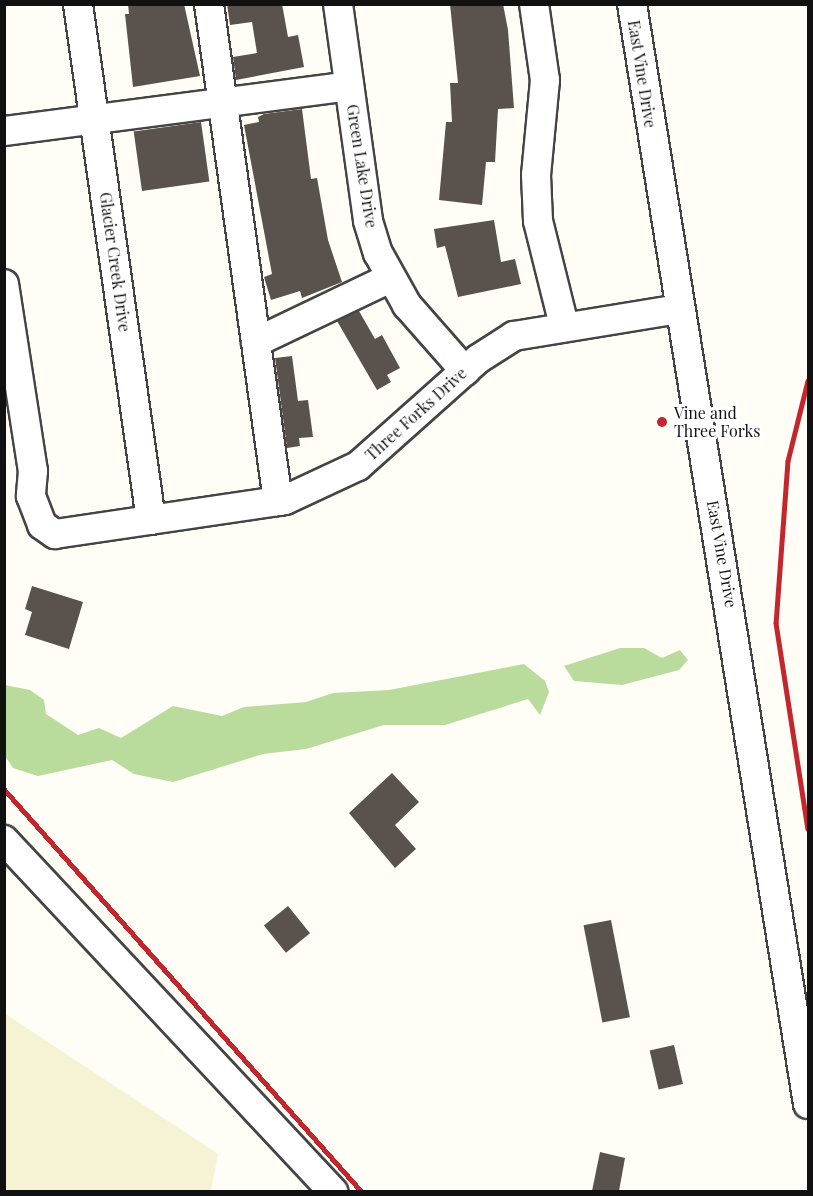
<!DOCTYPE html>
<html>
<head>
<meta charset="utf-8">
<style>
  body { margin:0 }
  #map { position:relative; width:813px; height:1196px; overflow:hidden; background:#fffdf5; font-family:"Playfair Display",serif }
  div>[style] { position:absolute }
  .farmland>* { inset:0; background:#f6f3d4 }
  .forest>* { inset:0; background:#b9dc9c }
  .building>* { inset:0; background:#5a524d; transform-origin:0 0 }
  .roads { filter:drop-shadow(2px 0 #444) drop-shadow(-2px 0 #444) drop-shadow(0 2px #444) drop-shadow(0 -2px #444) }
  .minor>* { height:28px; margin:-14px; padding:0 14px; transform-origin:14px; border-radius:14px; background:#fff }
  .rail>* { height:4.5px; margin:-2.25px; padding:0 2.25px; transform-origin:2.25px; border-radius:2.25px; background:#c4262e }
  .dots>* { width:16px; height:16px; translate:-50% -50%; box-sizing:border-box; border:3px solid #fff; border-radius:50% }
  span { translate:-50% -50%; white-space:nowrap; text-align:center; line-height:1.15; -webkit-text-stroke:6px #fff; paint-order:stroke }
  .street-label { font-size:16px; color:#111 }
  .poi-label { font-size:16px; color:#111 }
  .left { translate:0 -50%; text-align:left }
  .frame { position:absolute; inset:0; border:6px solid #111; pointer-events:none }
</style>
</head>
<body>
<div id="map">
  <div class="farmland">
    <div style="clip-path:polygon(4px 1013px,218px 1154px,211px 1191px,5px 1191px)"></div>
  </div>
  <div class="forest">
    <div style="clip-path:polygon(620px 648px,644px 648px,662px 658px,680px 650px,688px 660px,679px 670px,622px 685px,574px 681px,564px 666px)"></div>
    <div style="clip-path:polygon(524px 664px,545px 681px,549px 692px,540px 715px,528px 699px,445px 725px,384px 725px,306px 749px,263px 754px,173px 782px,134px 774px,112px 760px,38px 776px,13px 768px,5px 756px,5px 685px,30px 690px,44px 700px,46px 714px,78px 735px,99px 728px,121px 738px,173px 706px,222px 716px,244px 707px,306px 702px,333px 693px,389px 690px)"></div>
  </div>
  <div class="building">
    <div style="clip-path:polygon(128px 4px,184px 4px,200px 76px,133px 87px,125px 14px,129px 14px)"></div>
    <div style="clip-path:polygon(227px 4px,282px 4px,288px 37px,298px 35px,304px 67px,236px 80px,233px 57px,257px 53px,252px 22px,230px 25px)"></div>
    <div style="clip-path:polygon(450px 4px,503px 4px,508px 30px,514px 108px,498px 109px,495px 162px,486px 162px,482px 205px,439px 200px,446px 122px,452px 122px,450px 83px,458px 83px)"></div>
    <div style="clip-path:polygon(302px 109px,311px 179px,317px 178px,328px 240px,342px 282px,302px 298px,300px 291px,271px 300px,264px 277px,272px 274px,244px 125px,259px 122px,258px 117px,264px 114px)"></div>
    <div style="left:201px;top:122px;width:60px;height:68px;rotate:82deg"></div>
    <div style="clip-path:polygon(494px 220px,501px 262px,515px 259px,521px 284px,458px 297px,445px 246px,437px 248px,434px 229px)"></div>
    <div style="clip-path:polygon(359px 311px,375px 339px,382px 335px,400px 368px,387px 375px,391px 382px,377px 390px,337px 321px)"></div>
    <div style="clip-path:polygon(292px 356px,298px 401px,308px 400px,313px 437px,299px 438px,300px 446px,287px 448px,275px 358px)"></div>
    <div style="clip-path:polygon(32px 586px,83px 602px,69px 649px,25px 635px,32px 612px,25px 609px)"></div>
    <div style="clip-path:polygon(392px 773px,419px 802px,395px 825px,416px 849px,395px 868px,349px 813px)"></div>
    <div style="left:288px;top:906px;width:35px;height:31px;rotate:51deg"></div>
    <div style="left:611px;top:920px;width:99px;height:28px;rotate:79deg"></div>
    <div style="left:674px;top:1045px;width:40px;height:25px;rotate:77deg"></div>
    <div style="clip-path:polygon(600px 1152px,625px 1158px,619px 1191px,592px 1191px)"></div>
  </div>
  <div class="roads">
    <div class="minor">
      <div style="left:78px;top:4px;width:521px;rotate:81.95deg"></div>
      <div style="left:209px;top:4px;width:502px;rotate:82.1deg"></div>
      <div style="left:338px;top:4px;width:219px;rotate:82.1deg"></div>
      <div style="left:368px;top:221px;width:34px;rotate:73deg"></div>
      <div style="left:378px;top:253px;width:60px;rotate:60.9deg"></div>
      <div style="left:407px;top:305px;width:88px;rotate:48.7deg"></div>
      <div style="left:534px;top:4px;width:77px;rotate:81.8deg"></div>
      <div style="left:545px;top:80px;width:95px;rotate:95.4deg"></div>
      <div style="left:536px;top:175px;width:46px;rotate:87.5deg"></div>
      <div style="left:538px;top:221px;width:107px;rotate:76deg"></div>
      <div style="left:632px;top:4px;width:1114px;rotate:80.91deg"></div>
      <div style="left:4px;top:131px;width:348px;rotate:-7.4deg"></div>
      <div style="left:4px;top:284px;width:189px;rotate:81.2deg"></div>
      <div style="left:33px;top:471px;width:25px;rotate:95deg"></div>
      <div style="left:31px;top:496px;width:31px;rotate:69deg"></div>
      <div style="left:42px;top:525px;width:16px;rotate:35deg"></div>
      <div style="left:55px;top:534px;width:232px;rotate:-8.4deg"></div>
      <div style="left:285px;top:500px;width:81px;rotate:-25deg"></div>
      <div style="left:358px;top:466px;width:161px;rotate:-41.7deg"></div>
      <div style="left:478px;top:359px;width:43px;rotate:-32.6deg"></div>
      <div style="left:514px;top:336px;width:167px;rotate:-9.3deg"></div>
      <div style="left:256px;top:342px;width:148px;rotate:-25.5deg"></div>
      <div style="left:4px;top:840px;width:482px;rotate:46.9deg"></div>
    </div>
  </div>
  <div class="rail">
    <div style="left:808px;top:381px;width:82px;rotate:104deg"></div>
    <div style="left:788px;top:461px;width:162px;rotate:94.2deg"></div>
    <div style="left:776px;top:623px;width:208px;rotate:81.2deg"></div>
    <div style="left:4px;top:789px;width:539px;rotate:48.38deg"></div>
  </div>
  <div class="dots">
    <div style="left:662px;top:422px;background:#c4262e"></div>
  </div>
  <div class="street-label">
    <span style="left:642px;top:74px;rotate:81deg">East Vine Drive</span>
    <span style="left:362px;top:166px;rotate:81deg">Green Lake Drive</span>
    <span style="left:115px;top:262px;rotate:82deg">Glacier Creek Drive</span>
    <span style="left:416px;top:414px;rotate:-42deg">Three Forks Drive</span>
    <span style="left:722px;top:554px;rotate:80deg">East Vine Drive</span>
  </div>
  <div class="poi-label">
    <span class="left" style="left:674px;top:422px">Vine and<br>Three Forks</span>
  </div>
  <div class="frame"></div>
</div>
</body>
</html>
